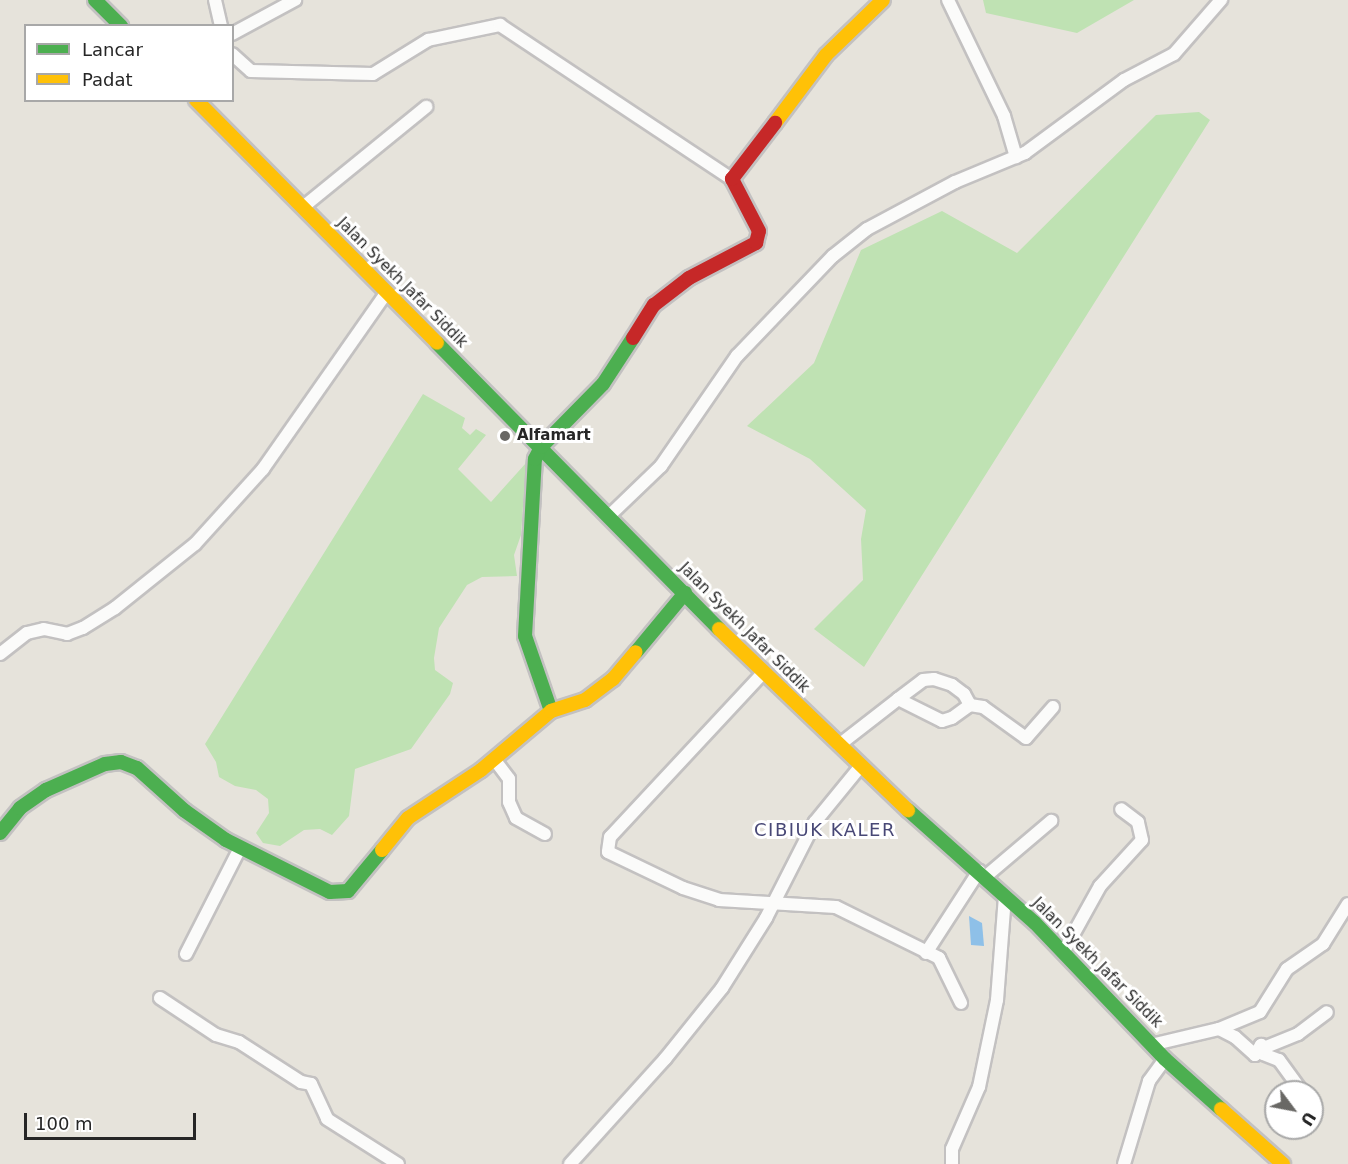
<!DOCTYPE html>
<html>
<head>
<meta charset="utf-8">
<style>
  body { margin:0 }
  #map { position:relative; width:1348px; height:1164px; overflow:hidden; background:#e6e3db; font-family:"DejaVu Sans",sans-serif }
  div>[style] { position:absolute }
  .green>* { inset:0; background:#bfe2b3 }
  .water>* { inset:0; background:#8ec0e8 }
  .roads { filter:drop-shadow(2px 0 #c3c1c1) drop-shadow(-2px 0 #c3c1c1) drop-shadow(0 2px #c3c1c1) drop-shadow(0 -2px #c3c1c1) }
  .street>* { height:12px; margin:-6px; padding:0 6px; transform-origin:6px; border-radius:6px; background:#fbfbfa }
  .fast>* { height:14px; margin:-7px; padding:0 7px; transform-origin:7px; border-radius:7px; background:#4caf50 }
  .slow>* { height:14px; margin:-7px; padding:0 7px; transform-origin:7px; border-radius:7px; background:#ffc107 }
  .jam>* { height:14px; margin:-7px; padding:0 7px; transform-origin:7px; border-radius:7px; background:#c62828 }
  .dots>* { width:16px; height:16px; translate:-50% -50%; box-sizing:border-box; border:3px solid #fff; border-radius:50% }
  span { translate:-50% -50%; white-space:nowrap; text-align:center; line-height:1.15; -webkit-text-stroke:6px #fff; paint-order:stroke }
  .street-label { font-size:15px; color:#262626 }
  .poi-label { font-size:15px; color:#262626; font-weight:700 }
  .left { translate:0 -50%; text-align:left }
  .quarter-label { font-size:18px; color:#484876; letter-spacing:1.5px }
  .legend { position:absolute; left:24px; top:24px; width:210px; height:78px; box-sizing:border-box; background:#fff; border:2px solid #a8a8a8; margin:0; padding:8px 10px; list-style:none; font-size:18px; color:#262626 }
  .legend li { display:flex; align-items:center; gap:12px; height:30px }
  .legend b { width:30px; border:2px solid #a8a8a8 }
  .north { position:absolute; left:1264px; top:1080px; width:60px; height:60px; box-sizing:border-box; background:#fff; border:2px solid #a8a8a8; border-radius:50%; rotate:122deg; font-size:16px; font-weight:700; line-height:24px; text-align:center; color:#262626 }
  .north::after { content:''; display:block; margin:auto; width:21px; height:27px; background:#696865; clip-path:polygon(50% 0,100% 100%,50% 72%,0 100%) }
  .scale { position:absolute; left:24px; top:1113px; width:172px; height:27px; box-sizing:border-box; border:3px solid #262626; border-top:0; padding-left:8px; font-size:18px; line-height:21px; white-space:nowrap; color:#262626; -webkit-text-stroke:4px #fff; paint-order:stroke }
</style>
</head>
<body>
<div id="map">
  <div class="green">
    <div style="clip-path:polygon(983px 0,1134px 0,1077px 33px,986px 13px)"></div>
    <div style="clip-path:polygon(1199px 112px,1210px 120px,864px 667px,814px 629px,863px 580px,861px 539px,866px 510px,810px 459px,747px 426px,814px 363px,861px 250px,942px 211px,1017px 253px,1156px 115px)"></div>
    <div style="clip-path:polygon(423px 394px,465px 418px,462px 428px,470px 435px,476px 429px,486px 435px,458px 469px,491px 502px,526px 463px,521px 535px,514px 555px,517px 576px,482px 577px,467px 585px,439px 628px,434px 658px,435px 670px,453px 683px,450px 694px,411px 749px,355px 769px,349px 816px,332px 835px,320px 829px,304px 830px,280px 846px,263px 843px,256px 833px,269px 813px,268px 799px,256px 790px,235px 786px,219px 777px,216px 762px,205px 744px)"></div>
  </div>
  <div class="water">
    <div style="clip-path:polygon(969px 916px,982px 923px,984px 946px,971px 945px)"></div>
  </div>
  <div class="roads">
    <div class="street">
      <div style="left:215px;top:0;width:27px;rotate:77deg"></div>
      <div style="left:948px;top:0;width:129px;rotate:64.2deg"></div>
      <div style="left:1004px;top:116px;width:43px;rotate:73.7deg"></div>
      <div style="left:232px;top:34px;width:72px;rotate:-28.4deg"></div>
      <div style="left:232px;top:54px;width:25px;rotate:42deg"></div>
      <div style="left:251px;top:71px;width:122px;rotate:1.4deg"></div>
      <div style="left:373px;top:74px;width:65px;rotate:-31.7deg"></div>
      <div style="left:428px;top:40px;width:74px;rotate:-11.8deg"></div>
      <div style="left:500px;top:25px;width:278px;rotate:33.6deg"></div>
      <div style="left:303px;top:207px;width:159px;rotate:-39.1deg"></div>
      <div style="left:609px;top:516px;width:72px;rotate:-43.9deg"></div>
      <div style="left:661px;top:466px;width:134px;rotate:-55.4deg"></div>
      <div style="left:737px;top:356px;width:139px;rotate:-46.2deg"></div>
      <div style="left:833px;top:256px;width:43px;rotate:-38.5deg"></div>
      <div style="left:867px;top:229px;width:100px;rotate:-28.1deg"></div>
      <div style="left:955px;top:182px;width:76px;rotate:-22.5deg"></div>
      <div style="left:1025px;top:153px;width:123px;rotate:-36.4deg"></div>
      <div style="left:1124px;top:80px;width:56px;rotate:-27.5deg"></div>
      <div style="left:1174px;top:54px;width:72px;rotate:-49deg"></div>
      <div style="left:0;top:654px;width:34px;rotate:-38deg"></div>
      <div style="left:27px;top:633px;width:17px;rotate:-13deg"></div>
      <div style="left:44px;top:629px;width:24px;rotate:12deg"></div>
      <div style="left:67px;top:634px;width:17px;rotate:-21deg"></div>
      <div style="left:83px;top:628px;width:38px;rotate:-32deg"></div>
      <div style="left:115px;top:608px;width:102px;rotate:-38.7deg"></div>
      <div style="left:195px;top:544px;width:101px;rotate:-47.8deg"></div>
      <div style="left:263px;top:469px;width:216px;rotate:-55deg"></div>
      <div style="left:763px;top:673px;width:224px;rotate:133deg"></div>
      <div style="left:610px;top:837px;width:15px;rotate:98deg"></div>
      <div style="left:608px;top:852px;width:83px;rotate:25.6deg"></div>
      <div style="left:683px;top:888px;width:38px;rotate:18deg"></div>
      <div style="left:719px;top:900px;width:117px;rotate:3.4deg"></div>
      <div style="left:836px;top:907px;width:115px;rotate:26.3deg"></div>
      <div style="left:939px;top:958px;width:50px;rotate:63.9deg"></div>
      <div style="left:898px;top:699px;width:31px;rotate:-37deg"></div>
      <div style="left:923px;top:680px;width:11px;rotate:-5deg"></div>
      <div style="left:934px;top:679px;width:19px;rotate:18deg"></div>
      <div style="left:952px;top:685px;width:15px;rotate:37deg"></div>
      <div style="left:964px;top:694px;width:13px;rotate:61deg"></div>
      <div style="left:839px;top:745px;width:75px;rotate:-37.9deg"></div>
      <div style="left:898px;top:699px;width:49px;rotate:26.6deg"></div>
      <div style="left:942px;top:721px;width:10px;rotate:-17deg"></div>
      <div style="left:952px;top:718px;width:22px;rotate:-36deg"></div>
      <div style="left:970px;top:705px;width:13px;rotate:9deg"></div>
      <div style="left:983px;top:707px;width:53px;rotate:35.8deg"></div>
      <div style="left:1026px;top:738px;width:41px;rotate:-48.9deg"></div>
      <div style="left:494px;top:759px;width:25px;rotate:53deg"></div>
      <div style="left:509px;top:779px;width:23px;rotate:90deg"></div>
      <div style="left:509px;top:802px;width:17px;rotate:66deg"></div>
      <div style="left:516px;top:818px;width:33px;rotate:29deg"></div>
      <div style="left:985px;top:877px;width:87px;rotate:-40.3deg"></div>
      <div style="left:1064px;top:951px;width:74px;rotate:-61deg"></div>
      <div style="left:1100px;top:886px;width:62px;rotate:-47.6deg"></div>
      <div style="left:1142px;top:840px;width:18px;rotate:-103deg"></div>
      <div style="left:1138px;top:822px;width:21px;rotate:-143deg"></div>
      <div style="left:926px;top:953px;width:98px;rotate:-57.1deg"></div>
      <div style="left:186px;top:954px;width:119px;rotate:-63deg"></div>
      <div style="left:160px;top:998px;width:67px;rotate:33.5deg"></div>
      <div style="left:216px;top:1035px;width:24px;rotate:17deg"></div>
      <div style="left:239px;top:1042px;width:74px;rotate:32.8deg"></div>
      <div style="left:301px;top:1082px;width:10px;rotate:11deg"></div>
      <div style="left:311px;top:1084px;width:38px;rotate:65deg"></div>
      <div style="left:327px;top:1119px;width:84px;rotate:32.4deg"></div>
      <div style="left:1219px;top:1029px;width:44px;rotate:-22.5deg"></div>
      <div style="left:1260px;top:1012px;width:51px;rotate:-57.9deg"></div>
      <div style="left:1287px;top:969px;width:44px;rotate:-34.8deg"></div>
      <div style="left:1323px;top:944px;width:47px;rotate:-58deg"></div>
      <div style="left:1155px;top:1044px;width:66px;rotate:-13.2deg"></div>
      <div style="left:1219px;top:1029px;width:18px;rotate:27deg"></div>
      <div style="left:1235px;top:1037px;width:27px;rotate:42deg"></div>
      <div style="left:1255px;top:1055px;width:12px;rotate:-59deg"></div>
      <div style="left:1261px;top:1045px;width:9px;rotate:77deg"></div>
      <div style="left:1263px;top:1054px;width:17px;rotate:21deg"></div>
      <div style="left:1279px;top:1060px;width:39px;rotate:54deg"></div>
      <div style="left:1261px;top:1049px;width:40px;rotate:-22deg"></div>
      <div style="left:1298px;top:1034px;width:36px;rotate:-37deg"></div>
      <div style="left:570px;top:1164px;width:142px;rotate:-47.9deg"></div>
      <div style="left:665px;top:1059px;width:91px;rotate:-51.2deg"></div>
      <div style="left:722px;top:988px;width:83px;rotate:-57.8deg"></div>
      <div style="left:766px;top:918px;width:108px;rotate:-63deg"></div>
      <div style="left:815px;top:822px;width:71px;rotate:-50.7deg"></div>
      <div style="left:952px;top:1164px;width:15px;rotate:-90deg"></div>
      <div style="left:952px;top:1149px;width:68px;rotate:-66.5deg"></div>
      <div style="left:979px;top:1087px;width:89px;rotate:-78.3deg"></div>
      <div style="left:997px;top:1000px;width:104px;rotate:-85.6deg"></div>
      <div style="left:1124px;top:1164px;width:87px;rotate:-73.2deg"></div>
      <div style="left:1149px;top:1081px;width:27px;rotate:-54deg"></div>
    </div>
    <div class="fast">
      <div style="left:95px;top:0;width:37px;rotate:45deg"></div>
      <div style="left:437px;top:343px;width:402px;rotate:45.4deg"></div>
      <div style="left:636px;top:652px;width:77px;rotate:-50.3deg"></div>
      <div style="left:551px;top:711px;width:79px;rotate:-109.1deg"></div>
      <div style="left:525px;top:636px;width:177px;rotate:-86.8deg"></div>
      <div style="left:535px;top:459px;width:13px;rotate:-63deg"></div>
      <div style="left:541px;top:447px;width:88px;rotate:-45.5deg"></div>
      <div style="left:603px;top:384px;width:55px;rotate:-56.9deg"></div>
      <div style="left:908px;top:810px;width:170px;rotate:41.7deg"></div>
      <div style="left:1035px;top:923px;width:188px;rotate:46.3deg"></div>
      <div style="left:1165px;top:1059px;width:75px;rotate:41.8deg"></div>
      <div style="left:0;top:833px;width:32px;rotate:-51deg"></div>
      <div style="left:20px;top:808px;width:32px;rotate:-35deg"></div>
      <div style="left:46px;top:790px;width:64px;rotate:-23.8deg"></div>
      <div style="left:105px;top:764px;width:16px;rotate:-7deg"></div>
      <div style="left:121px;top:762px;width:17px;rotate:21deg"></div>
      <div style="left:137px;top:768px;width:64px;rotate:41.9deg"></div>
      <div style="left:185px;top:811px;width:50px;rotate:35.3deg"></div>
      <div style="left:226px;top:840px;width:116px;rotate:26.6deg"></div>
      <div style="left:330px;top:892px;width:18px;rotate:-3deg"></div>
      <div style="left:348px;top:891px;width:53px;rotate:-50.3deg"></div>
    </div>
    <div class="slow">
      <div style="left:196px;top:100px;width:342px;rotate:45.2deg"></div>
      <div style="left:775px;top:123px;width:85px;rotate:-53.1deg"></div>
      <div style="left:826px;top:55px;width:79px;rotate:-44deg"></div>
      <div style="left:719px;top:629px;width:262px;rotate:43.8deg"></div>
      <div style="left:382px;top:850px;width:41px;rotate:-50.9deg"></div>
      <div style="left:408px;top:818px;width:87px;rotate:-33.3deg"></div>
      <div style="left:481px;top:770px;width:92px;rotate:-40.1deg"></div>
      <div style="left:551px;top:711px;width:36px;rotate:-18deg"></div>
      <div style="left:585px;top:700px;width:35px;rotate:-37deg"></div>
      <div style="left:613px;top:679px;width:35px;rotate:-50deg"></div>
      <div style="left:1221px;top:1109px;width:83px;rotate:41.6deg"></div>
    </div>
    <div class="jam">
      <div style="left:633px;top:338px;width:39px;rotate:-58deg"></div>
      <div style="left:654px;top:305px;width:44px;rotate:-37.6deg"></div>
      <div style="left:689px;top:278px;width:76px;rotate:-27.6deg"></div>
      <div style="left:756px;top:243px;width:12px;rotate:-76deg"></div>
      <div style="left:759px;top:231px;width:59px;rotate:-117.4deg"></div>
      <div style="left:732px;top:179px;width:71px;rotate:-52.5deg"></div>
    </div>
  </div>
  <div class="dots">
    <div style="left:505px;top:436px;background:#696865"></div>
  </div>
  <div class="street-label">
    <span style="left:402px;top:283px;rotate:45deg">Jalan Syekh Jafar Siddik</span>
    <span style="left:744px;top:628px;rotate:45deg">Jalan Syekh Jafar Siddik</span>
    <span style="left:1097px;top:963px;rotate:45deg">Jalan Syekh Jafar Siddik</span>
  </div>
  <div class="poi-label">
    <span class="left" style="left:517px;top:436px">Alfamart</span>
  </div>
  <div class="quarter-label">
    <span style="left:825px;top:830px">CIBIUK KALER</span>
  </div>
  <ul class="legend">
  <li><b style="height:8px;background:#4caf50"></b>Lancar</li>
  <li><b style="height:8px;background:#ffc107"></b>Padat</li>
  </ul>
  <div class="north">U</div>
  <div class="scale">100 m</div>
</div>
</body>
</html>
